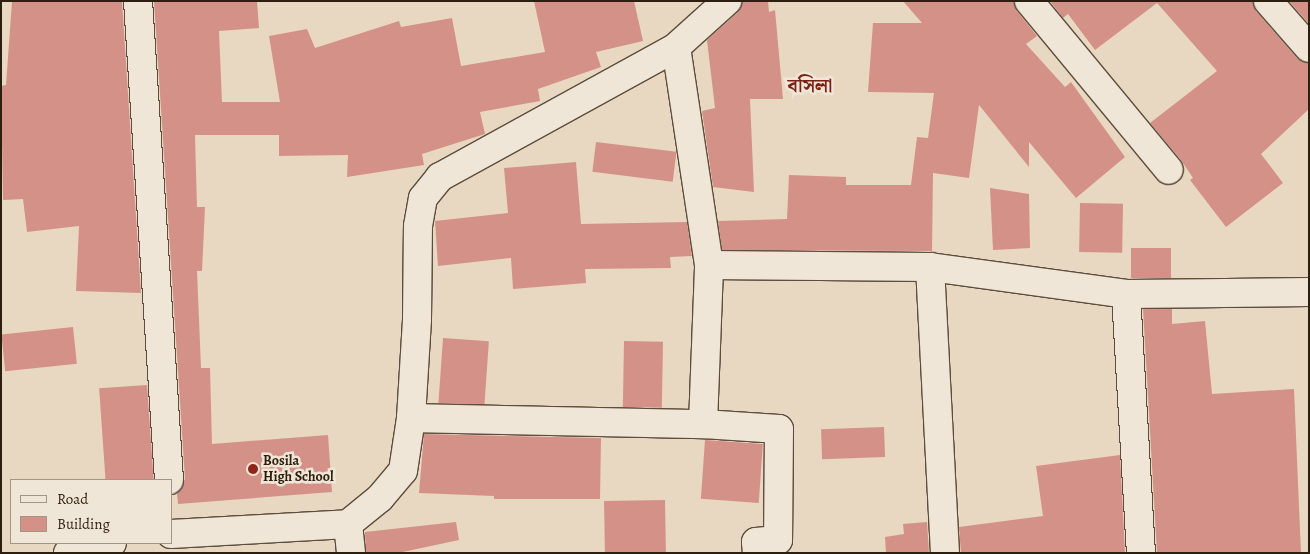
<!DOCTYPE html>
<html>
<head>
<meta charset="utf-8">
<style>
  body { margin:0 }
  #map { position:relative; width:1310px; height:554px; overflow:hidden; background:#e8d8c1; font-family:Alegreya,"Noto Serif Bengali",serif }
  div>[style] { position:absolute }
  .building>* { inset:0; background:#d49188; transform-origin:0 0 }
  .roads { filter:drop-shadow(1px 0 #5c4d3c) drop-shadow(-1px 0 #5c4d3c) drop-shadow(0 1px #5c4d3c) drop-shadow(0 -1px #5c4d3c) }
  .street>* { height:28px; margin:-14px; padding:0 14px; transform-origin:14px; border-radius:14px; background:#f0e6d7 }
  .dots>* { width:14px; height:14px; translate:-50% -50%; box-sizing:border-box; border:2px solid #f0e6d7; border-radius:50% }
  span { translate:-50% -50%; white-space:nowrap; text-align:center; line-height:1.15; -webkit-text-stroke:5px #f0e6d7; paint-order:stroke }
  .poi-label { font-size:14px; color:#2d1f10; font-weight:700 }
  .left { translate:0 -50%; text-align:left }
  .district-label { font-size:19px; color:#7a1f14; font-weight:700 }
  .frame { position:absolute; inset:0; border:2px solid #2d1f10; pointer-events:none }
  .legend { position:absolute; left:10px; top:479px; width:162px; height:65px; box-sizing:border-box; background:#f0e6d7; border:1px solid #a29687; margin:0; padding:6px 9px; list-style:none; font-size:15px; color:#2d1f10 }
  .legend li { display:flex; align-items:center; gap:10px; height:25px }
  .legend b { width:25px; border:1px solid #a29687 }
</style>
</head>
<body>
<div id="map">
  <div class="building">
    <div style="clip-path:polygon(12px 1px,122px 1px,141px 293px,76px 291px,79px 226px,27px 232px,23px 199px,3px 200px,1px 86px,6px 85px)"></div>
    <div style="clip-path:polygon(154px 1px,257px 1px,259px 28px,219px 31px,222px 102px,280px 102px,269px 36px,307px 29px,315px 48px,399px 21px,401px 27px,452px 18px,461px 66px,545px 52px,534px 1px,634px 1px,643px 41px,596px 52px,601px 67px,538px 89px,540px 101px,480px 112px,485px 134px,422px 154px,424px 165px,347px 177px,348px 155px,279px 156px,279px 135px,195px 135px,197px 207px,205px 207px,202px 271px,197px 271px,201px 368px,210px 368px,212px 444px,328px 435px,332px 492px,178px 504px,177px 493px,185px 479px)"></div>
    <div style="clip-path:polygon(742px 1px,768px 1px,769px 12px,775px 10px,783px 99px,750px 99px,754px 192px,713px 187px,702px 111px,715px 108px,707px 40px,737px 13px)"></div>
    <div style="clip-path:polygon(903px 1px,1014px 1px,1017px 11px,1037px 36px,1026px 44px,1065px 87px,1071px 82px,1125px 157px,1076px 198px,1029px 142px,1029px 167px,979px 105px,969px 178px,933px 173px,932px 251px,722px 250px,718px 221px,787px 219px,789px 175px,846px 177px,846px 185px,911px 185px,917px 137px,928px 138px,934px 93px,868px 92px,873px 23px,922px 23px)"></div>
    <div style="clip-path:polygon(1050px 1px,1253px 1px,1256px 11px,1297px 58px,1309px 63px,1309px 109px,1261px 154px,1283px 183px,1226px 227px,1190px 180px,1193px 178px,1181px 160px,1150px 123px,1217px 71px,1157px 3px,1095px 50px,1068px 14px,1063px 18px)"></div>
    <div style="clip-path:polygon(1289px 1px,1309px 1px,1309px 24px)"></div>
    <div style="left:596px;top:142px;width:81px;height:30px;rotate:7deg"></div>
    <div style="clip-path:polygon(576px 162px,581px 224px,687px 222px,692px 256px,670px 257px,671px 268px,585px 269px,586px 283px,513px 289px,511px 258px,438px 266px,435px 221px,508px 213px,504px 168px)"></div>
    <div style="clip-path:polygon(990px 188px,1029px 194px,1030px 248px,993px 250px)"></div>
    <div style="left:1080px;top:203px;width:43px;height:49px;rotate:1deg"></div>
    <div style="left:1131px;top:248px;width:40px;height:30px"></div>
    <div style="clip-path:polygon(1143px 309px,1172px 309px,1172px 324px,1205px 321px,1212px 394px,1294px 389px,1301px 553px,1157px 553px)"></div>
    <div style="left:73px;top:327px;width:37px;height:72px;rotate:84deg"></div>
    <div style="left:443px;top:338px;width:46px;height:65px;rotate:4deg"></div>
    <div style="left:624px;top:341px;width:39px;height:66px;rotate:1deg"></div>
    <div style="left:147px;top:385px;width:95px;height:48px;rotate:86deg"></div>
    <div style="left:884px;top:427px;width:30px;height:63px;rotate:88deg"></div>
    <div style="clip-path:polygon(424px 434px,601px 438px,600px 499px,494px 499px,494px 496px,419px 493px)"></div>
    <div style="left:705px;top:440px;width:58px;height:59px;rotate:4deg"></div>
    <div style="clip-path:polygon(1120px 455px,1125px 553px,961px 553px,959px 527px,1043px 516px,1036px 466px)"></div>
    <div style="left:665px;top:500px;width:53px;height:61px;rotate:89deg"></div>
    <div style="clip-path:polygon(456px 522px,459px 540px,398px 553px,366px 553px,365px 532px)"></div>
    <div style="clip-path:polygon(927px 522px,929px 553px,886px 553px,885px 537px,904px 534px,903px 524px)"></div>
  </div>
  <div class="roads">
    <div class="street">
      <div style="left:138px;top:1px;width:480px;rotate:86.3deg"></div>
      <div style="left:1029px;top:1px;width:219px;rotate:50.4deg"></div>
      <div style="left:1268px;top:1px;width:62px;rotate:48.9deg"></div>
      <div style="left:709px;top:265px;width:221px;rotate:0.5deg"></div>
      <div style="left:930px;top:267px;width:198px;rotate:7.8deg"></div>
      <div style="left:1126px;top:294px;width:183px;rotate:-0.6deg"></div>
      <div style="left:930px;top:267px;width:286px;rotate:87deg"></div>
      <div style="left:1126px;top:294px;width:259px;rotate:86.7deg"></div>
      <div style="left:411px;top:418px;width:292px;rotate:1.2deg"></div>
      <div style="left:703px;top:424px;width:159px;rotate:-87.8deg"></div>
      <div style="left:709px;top:265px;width:220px;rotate:-98.6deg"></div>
      <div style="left:703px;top:424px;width:76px;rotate:3.8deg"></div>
      <div style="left:779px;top:429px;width:111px;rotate:90.5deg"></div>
      <div style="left:778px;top:540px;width:22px;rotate:175deg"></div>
      <div style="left:756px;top:542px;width:11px;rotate:85deg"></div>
      <div style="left:348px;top:524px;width:29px;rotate:84deg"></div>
      <div style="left:171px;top:534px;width:177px;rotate:-3.2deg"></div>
      <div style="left:348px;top:524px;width:41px;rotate:-39.1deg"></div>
      <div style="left:380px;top:498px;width:35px;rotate:-50deg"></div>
      <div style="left:403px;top:471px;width:54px;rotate:-81.4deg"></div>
      <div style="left:411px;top:418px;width:99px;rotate:-86.5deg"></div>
      <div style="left:417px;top:319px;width:93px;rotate:-89.4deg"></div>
      <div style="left:418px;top:226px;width:28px;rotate:-80deg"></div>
      <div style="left:423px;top:198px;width:27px;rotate:-51deg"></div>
      <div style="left:440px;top:177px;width:269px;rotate:-28.8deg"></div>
      <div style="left:676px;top:47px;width:69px;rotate:-42deg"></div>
      <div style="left:68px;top:553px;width:45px;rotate:-12.8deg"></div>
    </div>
  </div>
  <div class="dots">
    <div style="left:253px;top:469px;background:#8f2418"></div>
  </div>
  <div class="poi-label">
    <span class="left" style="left:263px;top:469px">Bosila<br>High School</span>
  </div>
  <div class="district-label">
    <span style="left:810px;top:87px">বসিলা</span>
  </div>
  <div class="frame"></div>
  <ul class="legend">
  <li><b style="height:6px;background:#f0e6d7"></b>Road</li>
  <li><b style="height:14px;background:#d49188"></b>Building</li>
  </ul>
</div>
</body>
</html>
